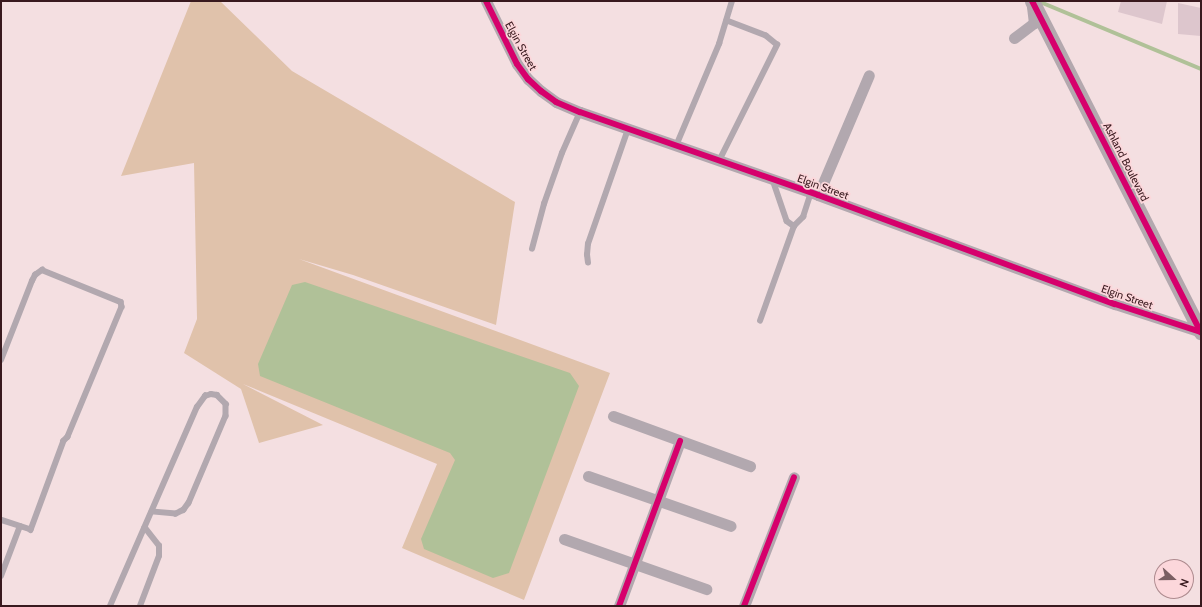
<!DOCTYPE html>
<html>
<head>
<meta charset="utf-8">
<style>
  body { margin:0 }
  #map { position:relative; width:1202px; height:607px; overflow:hidden; background:#f4dfe1; font-family:Cabin,sans-serif }
  div>[style] { position:absolute }
  .green>* { inset:0; background:#e0c2ab }
  .water>* { inset:0; background:#b0c198 }
  .stream>* { height:3.5px; margin:-1.75px; padding:0 1.75px; transform-origin:1.75px; border-radius:1.75px; background:#b0c198 }
  .building>* { inset:0; background:#ddc6cd }
  .lane>* { height:5.5px; margin:-2.75px; padding:0 2.75px; transform-origin:2.75px; border-radius:2.75px; background:#b2a8af }
  .street>* { height:11px; margin:-5.5px; padding:0 5.5px; transform-origin:5.5px; border-radius:5.5px; background:#b2a8af }
  .secondary>* { height:15px; margin:-7.5px; padding:0 7.5px; transform-origin:7.5px; border-radius:7.5px; background:#b3a8ae }
  .cycleway>* { height:6px; margin:-3px; padding:0 3px; transform-origin:3px; border-radius:3px; background:#d6006c }
  span { translate:-50% -50%; white-space:nowrap; text-align:center; line-height:1.15; -webkit-text-stroke:3.5px #fcd7db; paint-order:stroke }
  .street-label { font-size:11px; color:#39191e }
  .frame { position:absolute; inset:0; border:2px solid #39191e; pointer-events:none }
  .north { position:absolute; left:1154px; top:559px; width:40px; height:40px; box-sizing:border-box; background:#fcd7db; border:1px solid #ae8b8f; border-radius:50%; rotate:111deg; font-size:11px; font-weight:700; line-height:16px; text-align:center; color:#39191e }
  .north::after { content:''; display:block; margin:auto; width:14px; height:18px; background:#7a5e62; clip-path:polygon(50% 0,100% 100%,50% 72%,0 100%) }
</style>
</head>
<body>
<div id="map">
  <div class="green">
    <div style="clip-path:polygon(191px 1px,220px 1px,292px 71px,515px 202px,496px 325px,353px 275px,299px 259px,610px 373px,524px 600px,402px 548px,437px 464px,243px 384px,323px 425px,259px 443px,241px 389px,184px 353px,197px 319px,194px 163px,121px 176px)"></div>
  </div>
  <div class="water">
    <div style="clip-path:polygon(305px 282px,570px 373px,579px 386px,509px 573px,493px 578px,424px 549px,421px 539px,455px 460px,450px 453px,260px 376px,258px 364px,292px 285px)"></div>
  </div>
  <div class="stream">
    <div style="left:1038px;top:1px;width:177px;rotate:22.6deg"></div>
  </div>
  <div class="building">
    <div style="clip-path:polygon(1121px 1px,1167px 1px,1162px 24px,1118px 12px)"></div>
    <div style="clip-path:polygon(1178px 3px,1201px 8px,1201px 36px,1178px 34px)"></div>
  </div>
  <div class="lane">
    <div style="left:676px;top:146px;width:111px;rotate:-67.1deg"></div>
    <div style="left:719px;top:44px;width:45px;rotate:-73.2deg"></div>
    <div style="left:719px;top:161px;width:130px;rotate:-63.4deg"></div>
    <div style="left:777px;top:45px;width:14px;rotate:-141deg"></div>
    <div style="left:766px;top:36px;width:42px;rotate:-159deg"></div>
    <div style="left:773px;top:180px;width:43px;rotate:71.1deg"></div>
    <div style="left:787px;top:221px;width:9px;rotate:36deg"></div>
    <div style="left:532px;top:249px;width:47px;rotate:-75.1deg"></div>
    <div style="left:544px;top:204px;width:54px;rotate:-70.6deg"></div>
    <div style="left:562px;top:153px;width:45px;rotate:-66.3deg"></div>
    <div style="left:588px;top:263px;width:8px;rotate:-97deg"></div>
    <div style="left:587px;top:255px;width:11px;rotate:-85deg"></div>
    <div style="left:588px;top:244px;width:122px;rotate:-70.8deg"></div>
    <div style="left:760px;top:321px;width:101px;rotate:-70.3deg"></div>
    <div style="left:794px;top:226px;width:13px;rotate:-45deg"></div>
    <div style="left:803px;top:217px;width:25px;rotate:-72deg"></div>
    <div style="left:1px;top:360px;width:85px;rotate:-68.6deg"></div>
    <div style="left:32px;top:281px;width:7px;rotate:-63deg"></div>
    <div style="left:35px;top:275px;width:9px;rotate:-36deg"></div>
    <div style="left:42px;top:270px;width:85px;rotate:22.1deg"></div>
    <div style="left:121px;top:302px;width:5px;rotate:79deg"></div>
    <div style="left:122px;top:307px;width:141px;rotate:112.6deg"></div>
    <div style="left:68px;top:437px;width:6px;rotate:135deg"></div>
    <div style="left:64px;top:441px;width:95px;rotate:110.3deg"></div>
    <div style="left:31px;top:530px;width:32px;rotate:-162deg"></div>
    <div style="left:1px;top:576px;width:53px;rotate:-69.2deg"></div>
    <div style="left:110px;top:606px;width:217px;rotate:-66.4deg"></div>
    <div style="left:197px;top:407px;width:14px;rotate:-54deg"></div>
    <div style="left:205px;top:396px;width:6px;rotate:-18deg"></div>
    <div style="left:211px;top:394px;width:6px;rotate:9deg"></div>
    <div style="left:217px;top:395px;width:13px;rotate:45deg"></div>
    <div style="left:226px;top:404px;width:12px;rotate:90deg"></div>
    <div style="left:226px;top:416px;width:95px;rotate:113deg"></div>
    <div style="left:189px;top:503px;width:9px;rotate:126deg"></div>
    <div style="left:184px;top:510px;width:9px;rotate:153deg"></div>
    <div style="left:176px;top:514px;width:24px;rotate:-175deg"></div>
    <div style="left:140px;top:606px;width:53px;rotate:-69.2deg"></div>
    <div style="left:159px;top:556px;width:10px;rotate:-90deg"></div>
    <div style="left:159px;top:546px;width:23px;rotate:-128deg"></div>
  </div>
  <div class="street">
    <div style="left:486px;top:1px;width:70px;rotate:63.8deg"></div>
    <div style="left:517px;top:64px;width:19px;rotate:54deg"></div>
    <div style="left:528px;top:79px;width:18px;rotate:43deg"></div>
    <div style="left:541px;top:91px;width:19px;rotate:36deg"></div>
    <div style="left:556px;top:102px;width:26px;rotate:23deg"></div>
    <div style="left:580px;top:112px;width:252px;rotate:19.2deg"></div>
    <div style="left:818px;top:195px;width:316px;rotate:20.2deg"></div>
    <div style="left:1115px;top:304px;width:90px;rotate:18deg"></div>
    <div style="left:1014px;top:38px;width:25px;rotate:-37deg"></div>
    <div style="left:1034px;top:23px;width:17px;rotate:-97deg"></div>
    <div style="left:818px;top:195px;width:130px;rotate:-67deg"></div>
    <div style="left:613px;top:416px;width:146px;rotate:20.1deg"></div>
    <div style="left:588px;top:476px;width:151px;rotate:19.3deg"></div>
    <div style="left:564px;top:539px;width:151px;rotate:19.4deg"></div>
    <div style="left:619px;top:606px;width:176px;rotate:-69.7deg"></div>
    <div style="left:744px;top:606px;width:138px;rotate:-68.8deg"></div>
  </div>
  <div class="secondary">
    <div style="left:1032px;top:1px;width:372px;rotate:63deg"></div>
  </div>
  <div class="cycleway">
    <div style="left:486px;top:1px;width:70px;rotate:63.8deg"></div>
    <div style="left:517px;top:64px;width:19px;rotate:54deg"></div>
    <div style="left:528px;top:79px;width:18px;rotate:43deg"></div>
    <div style="left:541px;top:91px;width:19px;rotate:36deg"></div>
    <div style="left:556px;top:102px;width:26px;rotate:23deg"></div>
    <div style="left:580px;top:112px;width:252px;rotate:19.2deg"></div>
    <div style="left:818px;top:195px;width:316px;rotate:20.2deg"></div>
    <div style="left:1115px;top:304px;width:90px;rotate:18deg"></div>
    <div style="left:1032px;top:1px;width:372px;rotate:63deg"></div>
    <div style="left:619px;top:606px;width:176px;rotate:-69.7deg"></div>
    <div style="left:744px;top:606px;width:138px;rotate:-68.8deg"></div>
  </div>
  <div class="street-label">
    <span style="left:521px;top:46px;rotate:61deg">Elgin Street</span>
    <span style="left:1126px;top:162px;rotate:63deg">Ashland Boulevard</span>
    <span style="left:823px;top:187px;rotate:20deg">Elgin Street</span>
    <span style="left:1127px;top:297px;rotate:19deg">Elgin Street</span>
  </div>
  <div class="frame"></div>
  <div class="north">N</div>
</div>
</body>
</html>
